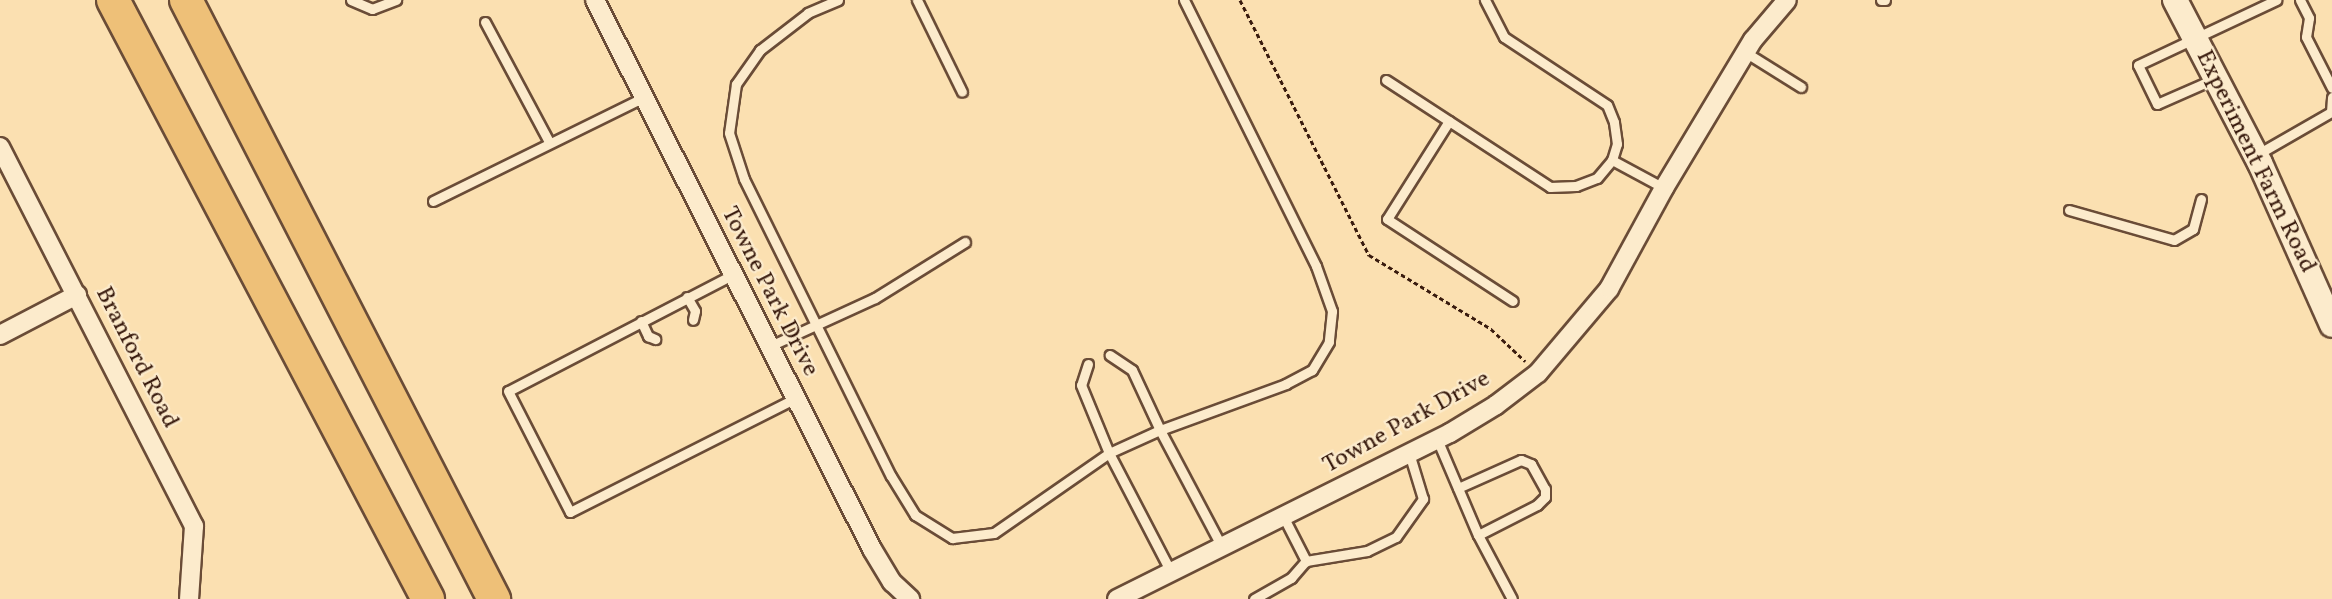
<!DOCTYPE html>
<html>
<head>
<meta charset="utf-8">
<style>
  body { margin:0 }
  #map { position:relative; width:2332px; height:599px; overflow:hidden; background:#fbe0b1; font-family:Vollkorn,serif }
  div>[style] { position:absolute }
  .path>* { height:3px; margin-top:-1.5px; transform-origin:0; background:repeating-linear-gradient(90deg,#391b0e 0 4.5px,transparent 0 7.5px) }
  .roads { filter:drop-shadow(2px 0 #6a4c37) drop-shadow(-2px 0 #6a4c37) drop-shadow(0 2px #6a4c37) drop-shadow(0 -2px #6a4c37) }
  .lane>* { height:9px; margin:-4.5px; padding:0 4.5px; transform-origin:4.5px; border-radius:4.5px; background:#fcebcc }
  .street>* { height:18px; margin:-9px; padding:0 9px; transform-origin:9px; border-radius:9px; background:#fcebcc }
  .secondary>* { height:24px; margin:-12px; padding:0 12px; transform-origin:12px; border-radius:12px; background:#fcebcc }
  .highway>* { height:32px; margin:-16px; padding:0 16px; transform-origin:16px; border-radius:16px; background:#eec078 }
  span { translate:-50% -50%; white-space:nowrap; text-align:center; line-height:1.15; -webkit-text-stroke:4.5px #fcebcc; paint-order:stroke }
  .street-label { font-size:24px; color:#391b0e }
</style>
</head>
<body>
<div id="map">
  <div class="path">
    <div style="left:1240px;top:0;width:286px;rotate:63.2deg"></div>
    <div style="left:1369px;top:255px;width:143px;rotate:31.2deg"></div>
    <div style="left:1491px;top:329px;width:47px;rotate:43.3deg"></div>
  </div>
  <div class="roads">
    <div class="lane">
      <div style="left:351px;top:0;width:23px;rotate:23deg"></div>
      <div style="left:372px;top:9px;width:26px;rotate:-21deg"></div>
      <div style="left:838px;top:0;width:33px;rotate:157deg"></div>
      <div style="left:808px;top:13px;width:61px;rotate:142.4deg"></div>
      <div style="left:760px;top:50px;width:42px;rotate:125.2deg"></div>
      <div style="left:736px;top:84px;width:49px;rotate:98.1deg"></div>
      <div style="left:729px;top:133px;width:48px;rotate:71.9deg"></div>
      <div style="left:744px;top:179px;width:331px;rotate:63.7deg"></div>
      <div style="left:891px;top:476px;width:46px;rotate:58.4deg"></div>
      <div style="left:915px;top:515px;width:44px;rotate:31.9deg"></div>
      <div style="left:952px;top:538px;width:42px;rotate:-6.8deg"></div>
      <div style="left:994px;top:533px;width:140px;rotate:-34.8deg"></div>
      <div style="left:1109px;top:453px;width:134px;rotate:62.5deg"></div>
      <div style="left:917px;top:0;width:102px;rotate:63.9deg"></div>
      <div style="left:1184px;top:0;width:297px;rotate:63.6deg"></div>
      <div style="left:1316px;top:266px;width:48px;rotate:70.4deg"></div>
      <div style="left:1332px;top:311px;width:31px;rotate:96deg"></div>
      <div style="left:1329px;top:342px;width:33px;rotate:121deg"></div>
      <div style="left:1312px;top:370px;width:30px;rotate:152deg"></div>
      <div style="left:1286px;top:384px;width:134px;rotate:159.9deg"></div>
      <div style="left:1160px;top:430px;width:132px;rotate:62.1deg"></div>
      <div style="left:1881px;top:0;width:4px"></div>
      <div style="left:2300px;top:0;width:20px;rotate:63deg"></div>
      <div style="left:2309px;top:18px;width:19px;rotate:99deg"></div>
      <div style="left:2306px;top:37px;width:57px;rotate:63deg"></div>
      <div style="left:485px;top:22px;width:136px;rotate:61.9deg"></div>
      <div style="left:1745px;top:52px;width:66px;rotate:32deg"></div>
      <div style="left:2214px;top:79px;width:62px;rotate:156.3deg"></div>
      <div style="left:2157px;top:104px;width:43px;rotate:-116deg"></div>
      <div style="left:2138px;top:65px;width:153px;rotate:-25.2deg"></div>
      <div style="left:1386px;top:80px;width:196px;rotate:33.1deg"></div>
      <div style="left:1550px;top:187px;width:26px;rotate:-2deg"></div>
      <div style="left:1576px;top:186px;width:22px;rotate:-21deg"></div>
      <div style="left:1597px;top:178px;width:23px;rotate:-50deg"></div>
      <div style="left:1612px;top:160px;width:17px;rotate:-73deg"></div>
      <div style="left:1617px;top:144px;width:22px;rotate:-98deg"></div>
      <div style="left:1614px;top:122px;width:18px;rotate:-112deg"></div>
      <div style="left:1607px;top:105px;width:123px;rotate:-146.6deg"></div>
      <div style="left:1504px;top:37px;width:42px;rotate:-117.2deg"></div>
      <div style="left:1449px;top:121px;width:116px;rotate:122.3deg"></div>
      <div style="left:1387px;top:219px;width:150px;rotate:33.1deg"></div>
      <div style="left:2258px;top:154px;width:84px;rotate:-29.9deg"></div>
      <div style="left:2331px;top:112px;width:15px;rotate:-86deg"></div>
      <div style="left:1612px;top:160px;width:59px;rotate:28.3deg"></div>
      <div style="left:433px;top:201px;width:235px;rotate:-26.2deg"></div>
      <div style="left:2069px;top:210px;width:109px;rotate:15.9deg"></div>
      <div style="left:2174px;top:240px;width:22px;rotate:-30deg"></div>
      <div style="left:2193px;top:229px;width:31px;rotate:-75deg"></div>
      <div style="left:734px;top:274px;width:254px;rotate:152.6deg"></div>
      <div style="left:508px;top:391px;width:136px;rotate:62.9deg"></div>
      <div style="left:570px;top:512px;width:253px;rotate:-26.8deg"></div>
      <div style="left:687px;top:297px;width:16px;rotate:60deg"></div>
      <div style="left:695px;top:311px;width:9px;rotate:103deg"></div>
      <div style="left:641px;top:321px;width:17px;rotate:65deg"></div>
      <div style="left:648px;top:336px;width:8px;rotate:23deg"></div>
      <div style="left:770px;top:346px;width:115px;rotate:-24.6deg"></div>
      <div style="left:875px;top:298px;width:106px;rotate:-31.9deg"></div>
      <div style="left:1088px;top:364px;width:22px;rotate:108deg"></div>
      <div style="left:1081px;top:385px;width:74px;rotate:67.6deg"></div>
      <div style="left:1109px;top:453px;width:56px;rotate:-24.3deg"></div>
      <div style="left:1160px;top:430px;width:66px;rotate:-115deg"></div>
      <div style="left:1132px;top:370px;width:27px;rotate:-146deg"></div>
      <div style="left:1437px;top:439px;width:104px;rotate:66.9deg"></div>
      <div style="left:1478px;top:535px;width:72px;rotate:62deg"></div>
      <div style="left:1458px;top:488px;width:69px;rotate:-24deg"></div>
      <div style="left:1521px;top:460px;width:11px;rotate:22deg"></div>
      <div style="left:1531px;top:464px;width:29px;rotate:61deg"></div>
      <div style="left:1545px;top:489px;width:8px;rotate:90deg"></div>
      <div style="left:1545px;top:497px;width:11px;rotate:135deg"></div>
      <div style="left:1537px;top:505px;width:66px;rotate:153deg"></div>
      <div style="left:1283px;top:516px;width:51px;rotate:62.9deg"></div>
      <div style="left:1254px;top:599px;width:43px;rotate:-29.6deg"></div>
      <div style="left:1291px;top:578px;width:23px;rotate:-49deg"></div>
      <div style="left:1306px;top:561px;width:62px;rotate:-9.3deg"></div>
      <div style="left:1367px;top:551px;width:32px;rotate:-26deg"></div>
      <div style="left:1396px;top:537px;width:47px;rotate:-54.6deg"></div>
      <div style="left:1423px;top:499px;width:48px;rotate:-106.9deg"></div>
    </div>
    <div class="street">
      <div style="left:595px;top:0;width:615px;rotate:63.23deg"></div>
      <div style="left:872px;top:549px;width:39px;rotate:59deg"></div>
      <div style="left:892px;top:582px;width:25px;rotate:43deg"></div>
      <div style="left:0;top:147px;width:426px;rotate:62.9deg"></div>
      <div style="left:194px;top:526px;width:73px;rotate:93.9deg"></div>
      <div style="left:0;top:335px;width:87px;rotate:-27.5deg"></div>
      <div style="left:1117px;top:599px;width:372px;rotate:-26.5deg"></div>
      <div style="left:1450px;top:433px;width:54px;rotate:-31.3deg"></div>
      <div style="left:1496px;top:405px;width:53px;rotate:-37.3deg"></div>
      <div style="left:1538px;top:373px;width:110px;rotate:-49.8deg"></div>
      <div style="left:1609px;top:289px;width:115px;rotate:-61.4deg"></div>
      <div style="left:1664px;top:188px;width:173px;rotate:-59deg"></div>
      <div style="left:1753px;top:40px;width:52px;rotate:-49.6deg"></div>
    </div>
    <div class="secondary">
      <div style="left:2175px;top:0;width:184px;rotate:62.5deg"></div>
      <div style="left:2260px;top:163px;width:177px;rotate:66deg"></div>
    </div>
    <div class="highway">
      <div style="left:113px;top:0;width:677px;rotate:62.26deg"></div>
      <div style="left:186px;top:0;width:674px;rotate:62.79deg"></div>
    </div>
  </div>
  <div class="street-label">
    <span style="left:2255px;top:162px;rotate:64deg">Experiment Farm Road</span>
    <span style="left:769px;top:292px;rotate:63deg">Towne Park Drive</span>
    <span style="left:136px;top:358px;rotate:63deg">Branford Road</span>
    <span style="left:1407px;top:423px;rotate:-29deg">Towne Park Drive</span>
  </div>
</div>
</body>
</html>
